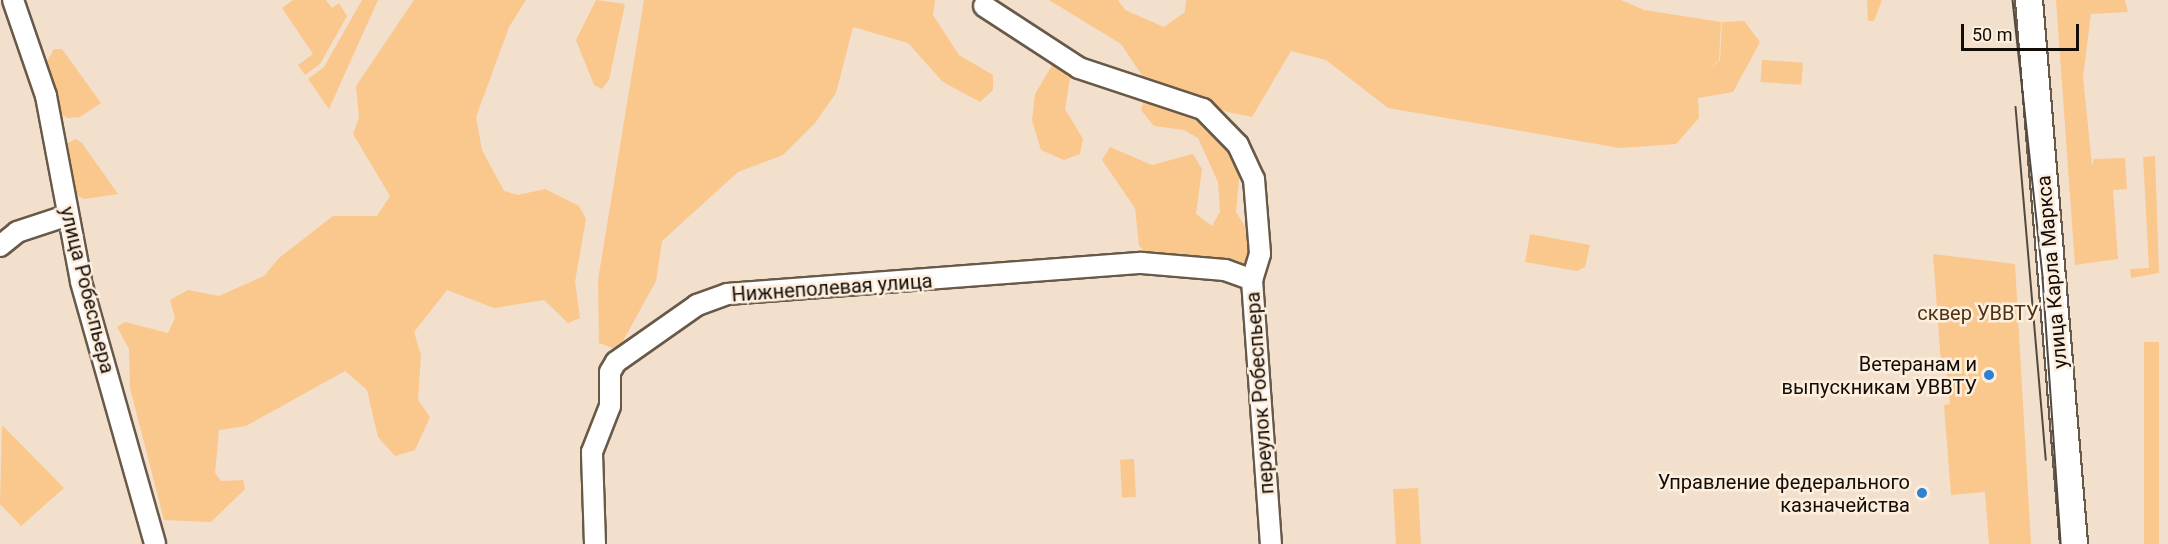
<!DOCTYPE html>
<html>
<head>
<meta charset="utf-8">
<style>
  body { margin:0 }
  #map { position:relative; width:2168px; height:544px; overflow:hidden; background:#f2e0cc; font-family:Roboto,sans-serif }
  div>[style] { position:absolute }
  .green>* { inset:0; background:#fac78c; transform-origin:0 0 }
  .roads { filter:drop-shadow(2px 0 #695948) drop-shadow(-2px 0 #695948) drop-shadow(0 2px #695948) drop-shadow(0 -2px #695948) }
  .minor>* { height:20px; margin:-10px; padding:0 10px; transform-origin:10px; border-radius:10px; background:#fff }
  .major>* { height:26px; margin:-13px; padding:0 13px; transform-origin:13px; border-radius:13px; background:#fff }
  .tram>* { height:1.5px; margin:-0.75px; padding:0 0.75px; transform-origin:0.75px; border-radius:0.75px; background:#52493f }
  .dots>* { width:16px; height:16px; translate:-50% -50%; box-sizing:border-box; border:3px solid #fdeede; border-radius:50% }
  span { translate:-50% -50%; white-space:nowrap; text-align:center; line-height:1.15; -webkit-text-stroke:5px #fdeede; paint-order:stroke }
  .street-label { font-size:20px; color:#120c06 }
  .park-label { font-size:20px; color:#4e3414 }
  .poi-label { font-size:20px; color:#120c06 }
  .right { translate:-100% -50%; text-align:right }
  .scale { position:absolute; left:1961px; top:24px; width:118px; height:27px; box-sizing:border-box; border:3px solid #120c06; border-top:0; padding-left:8px; font-size:18px; line-height:21px; white-space:nowrap; color:#120c06; -webkit-text-stroke:4px #fdeede; paint-order:stroke }
</style>
</head>
<body>
<div id="map">
  <div class="green">
    <div style="clip-path:polygon(293px 0,326px 0,332px 8px,339px 3px,347px 16px,320px 64px,305px 75px,298px 65px,313px 54px,282px 8px)"></div>
    <div style="clip-path:polygon(362px 0,378px 0,329px 109px,308px 79px,324px 67px)"></div>
    <div style="clip-path:polygon(414px 0,526px 0,509px 27px,476px 117px,482px 150px,504px 191px,518px 195px,545px 189px,579px 206px,586px 219px,575px 282px,580px 318px,568px 323px,544px 300px,494px 308px,447px 290px,414px 332px,421px 355px,418px 400px,430px 417px,415px 450px,395px 456px,378px 437px,367px 390px,345px 371px,246px 426px,219px 430px,215px 473px,221px 481px,243px 480px,245px 489px,211px 522px,164px 520px,130px 388px,129px 349px,117px 327px,125px 322px,168px 333px,175px 318px,170px 300px,188px 290px,219px 296px,264px 276px,279px 258px,333px 216px,377px 216px,390px 196px,353px 134px,359px 118px,356px 86px)"></div>
    <div style="clip-path:polygon(596px 0,625px 4px,609px 80px,602px 89px,594px 85px,576px 40px)"></div>
    <div style="clip-path:polygon(644px 0,935px 0,933px 15px,959px 55px,993px 75px,993px 90px,980px 102px,943px 82px,908px 43px,853px 27px,836px 93px,815px 123px,783px 155px,738px 172px,662px 241px,656px 281px,618px 350px,599px 343px,598px 280px)"></div>
    <div style="clip-path:polygon(1049px 0,1118px 0,1125px 10px,1164px 27px,1185px 12px,1186px 0,1621px 0,1644px 10px,1721px 22px,1719px 60px,1703px 74px,1720px 60px,1722px 22px,1744px 21px,1760px 42px,1733px 92px,1698px 98px,1699px 118px,1676px 144px,1620px 148px,1388px 108px,1326px 60px,1291px 51px,1252px 117px,1227px 112px,1143px 77px,1121px 44px)"></div>
    <div style="clip-path:polygon(1867px 0,1882px 0,1874px 21px,1868px 21px)"></div>
    <div style="clip-path:polygon(2056px 0,2125px 0,2128px 12px,2091px 14px,2083px 77px,2092px 165px,2094px 159px,2125px 158px,2127px 189px,2113px 190px,2118px 259px,2075px 265px)"></div>
    <div style="clip-path:polygon(54px 49px,62px 49px,101px 103px,80px 117px,67px 118px,57px 111px,46px 63px)"></div>
    <div style="left:1762px;top:60px;width:41px;height:22px;rotate:4deg"></div>
    <div style="clip-path:polygon(1054px 62px,1071px 72px,1065px 109px,1083px 139px,1080px 154px,1064px 160px,1041px 150px,1032px 120px,1035px 94px)"></div>
    <div style="clip-path:polygon(1145px 97px,1157px 97px,1216px 127px,1240px 168px,1236px 212px,1252px 238px,1250px 261px,1245px 264px,1147px 253px,1139px 246px,1135px 208px,1102px 160px,1110px 147px,1152px 165px,1193px 154px,1202px 169px,1196px 214px,1212px 226px,1220px 212px,1218px 182px,1198px 138px,1184px 130px,1154px 126px,1141px 110px)"></div>
    <div style="clip-path:polygon(76px 139px,82px 143px,118px 194px,84px 199px,73px 193px,64px 145px)"></div>
    <div style="clip-path:polygon(2155px 156px,2159px 273px,2131px 278px,2130px 269px,2149px 268px,2143px 157px)"></div>
    <div style="clip-path:polygon(1530px 234px,1590px 245px,1585px 267px,1577px 271px,1525px 262px)"></div>
    <div style="clip-path:polygon(1933px 254px,2015px 264px,2031px 544px,1989px 544px,1985px 492px,1951px 495px,1944px 405px,1950px 404px,1946px 362px,1941px 363px)"></div>
    <div style="left:2144px;top:342px;width:15px;height:202px"></div>
    <div style="clip-path:polygon(2px 425px,64px 488px,21px 526px,0 504px)"></div>
    <div style="left:1134px;top:459px;width:38px;height:14px;rotate:87deg"></div>
    <div style="left:1418px;top:488px;width:56px;height:25px;rotate:87deg"></div>
  </div>
  <div class="roads">
    <div class="minor">
      <div style="left:13px;top:0;width:102px;rotate:71deg"></div>
      <div style="left:46px;top:96px;width:189px;rotate:79.3deg"></div>
      <div style="left:81px;top:282px;width:272px;rotate:74.2deg"></div>
      <div style="left:984px;top:6px;width:113px;rotate:33.1deg"></div>
      <div style="left:1079px;top:68px;width:131px;rotate:18.3deg"></div>
      <div style="left:1203px;top:109px;width:50px;rotate:45.8deg"></div>
      <div style="left:1238px;top:145px;width:38px;rotate:65deg"></div>
      <div style="left:1254px;top:179px;width:75px;rotate:85.4deg"></div>
      <div style="left:1260px;top:254px;width:27px;rotate:107deg"></div>
      <div style="left:1252px;top:280px;width:265px;rotate:85.9deg"></div>
      <div style="left:0;top:246px;width:22px;rotate:-39deg"></div>
      <div style="left:17px;top:232px;width:52px;rotate:-18.1deg"></div>
      <div style="left:595px;top:544px;width:92px;rotate:-91.9deg"></div>
      <div style="left:592px;top:452px;width:49px;rotate:-68.6deg"></div>
      <div style="left:610px;top:406px;width:34px;rotate:-90deg"></div>
      <div style="left:610px;top:372px;width:12px;rotate:-59deg"></div>
      <div style="left:616px;top:362px;width:99px;rotate:-35.1deg"></div>
      <div style="left:697px;top:305px;width:32px;rotate:-20deg"></div>
      <div style="left:727px;top:294px;width:416px;rotate:-4.3deg"></div>
      <div style="left:1142px;top:263px;width:83px;rotate:4.8deg"></div>
      <div style="left:1225px;top:270px;width:29px;rotate:20deg"></div>
    </div>
    <div class="major">
      <div style="left:2029px;top:0;width:546px;rotate:85.27deg"></div>
    </div>
  </div>
  <div class="tram">
    <div style="left:2013px;top:0;width:280px;rotate:83.8deg"></div>
    <div style="left:2043px;top:278px;width:267px;rotate:86.1deg"></div>
    <div style="left:2016px;top:107px;width:354px;rotate:85.1deg"></div>
  </div>
  <div class="dots">
    <div style="left:1989px;top:375px;background:#2c83d1"></div>
    <div style="left:1922px;top:493px;background:#2c83d1"></div>
  </div>
  <div class="street-label">
    <span style="left:2052px;top:272px;rotate:-95deg">улица Карла Маркса</span>
    <span style="left:832px;top:288px;rotate:-4deg">Нижнеполевая улица</span>
    <span style="left:87px;top:290px;rotate:76deg">улица Робеспьера</span>
    <span style="left:1260px;top:393px;rotate:-94deg">переулок Робеспьера</span>
  </div>
  <div class="park-label">
    <span style="left:1978px;top:313px">сквер УВВТУ</span>
  </div>
  <div class="poi-label">
    <span class="right" style="left:1977px;top:376px">Ветеранам и<br>выпускникам УВВТУ</span>
    <span class="right" style="left:1910px;top:494px">Управление федерального<br>казначейства</span>
  </div>
  <div class="scale">50 m</div>
</div>
</body>
</html>
